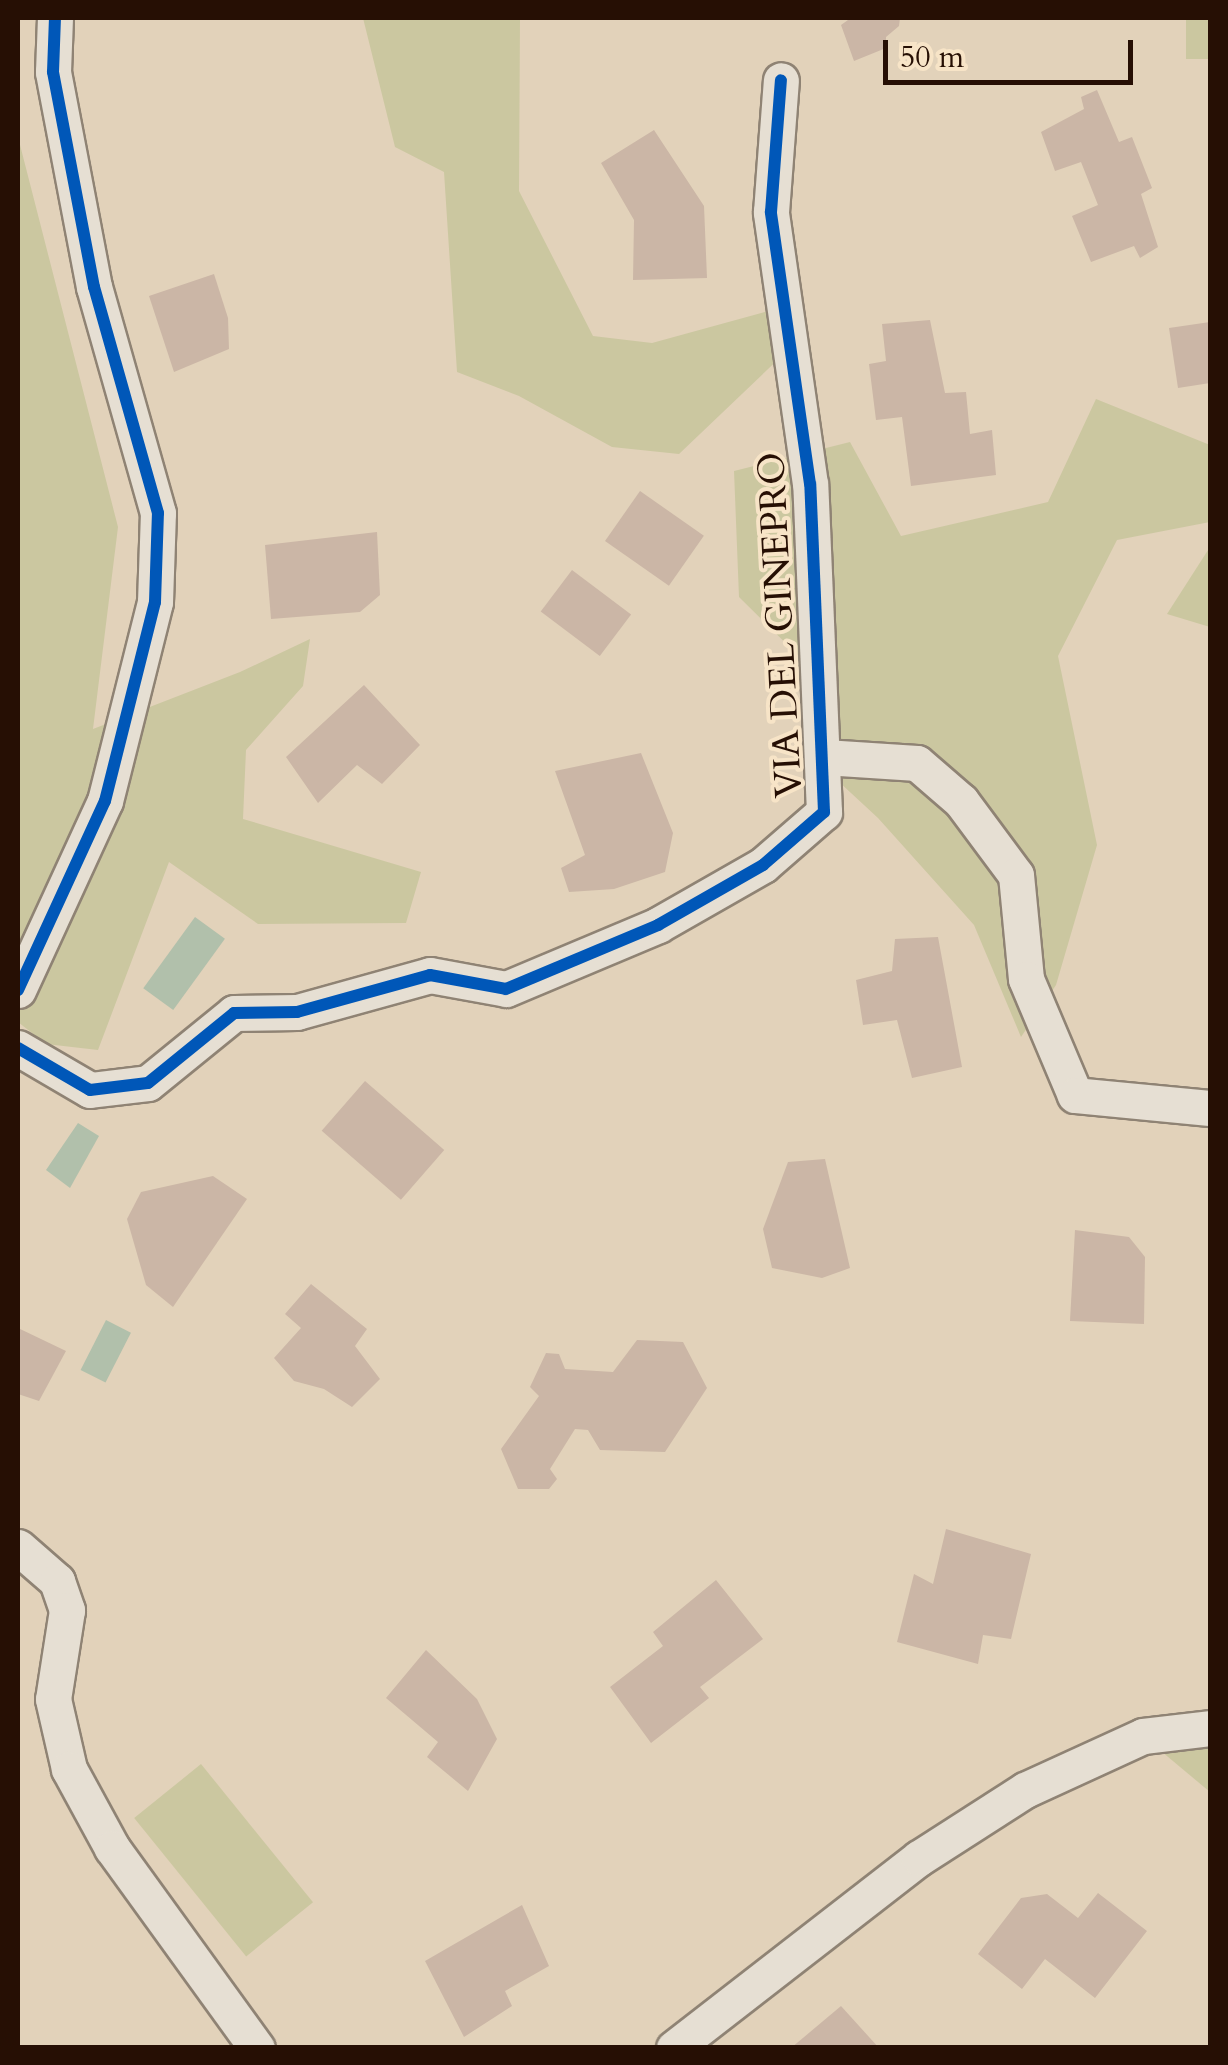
<!DOCTYPE html>
<html>
<head>
<meta charset="utf-8">
<style>
  body { margin:0 }
  #map { position:relative; width:1228px; height:2065px; overflow:hidden; background:#e2d2ba; font-family:Cardo,serif }
  div>[style] { position:absolute }
  .green>* { inset:0; background:#cbc7a0; transform-origin:0 0 }
  .water>* { inset:0; background:#b1c0ab; transform-origin:0 0 }
  .building>* { inset:0; background:#cbb6a6; transform-origin:0 0 }
  .roads { filter:drop-shadow(2px 0 #8f8374) drop-shadow(-2px 0 #8f8374) drop-shadow(0 2px #8f8374) drop-shadow(0 -2px #8f8374) }
  .street>* { height:35px; margin:-17.5px; padding:0 17.5px; transform-origin:17.5px; border-radius:17.5px; background:#e6dfd3 }
  .cycleway>* { height:12px; margin:-6px; padding:0 6px; transform-origin:6px; border-radius:6px; background:#0057b8 }
  span { translate:-50% -50%; white-space:nowrap; text-align:center; line-height:1.15; -webkit-text-stroke:8px #f7e4c7; paint-order:stroke }
  .street-label { font-size:38px; color:#260f04 }
  .frame { position:absolute; inset:0; border:20px solid #260f04; pointer-events:none }
  .scale { position:absolute; left:883px; top:40px; width:250px; height:45px; box-sizing:border-box; border:5px solid #260f04; border-top:0; padding-left:12px; font-size:30px; line-height:35px; white-space:nowrap; color:#260f04; -webkit-text-stroke:8px #f7e4c7; paint-order:stroke }
</style>
</head>
<body>
<div id="map">
  <div class="green">
    <div style="clip-path:polygon(363px 18px,520px 18px,519px 191px,593px 336px,652px 343px,783px 307px,788px 350px,679px 454px,612px 447px,519px 396px,457px 372px,444px 172px,395px 147px)"></div>
    <div style="left:1186px;top:18px;width:24px;height:41px"></div>
    <div style="clip-path:polygon(18px 137px,118px 527px,93px 729px,240px 672px,310px 639px,303px 686px,246px 750px,243px 819px,421px 872px,406px 923px,258px 924px,169px 862px,98px 1050px,46px 1044px,18px 1022px)"></div>
    <div style="clip-path:polygon(1096px 399px,1210px 445px,1210px 522px,1117px 540px,1058px 656px,1097px 845px,1056px 985px,1021px 1037px,974px 925px,878px 818px,824px 768px,820px 677px,739px 597px,734px 471px,850px 442px,901px 536px,1048px 502px)"></div>
    <div style="clip-path:polygon(1210px 547px,1210px 627px,1167px 614px)"></div>
    <div style="clip-path:polygon(1210px 1728px,1210px 1792px,1143px 1736px)"></div>
    <div style="left:201px;top:1764px;width:178px;height:86px;rotate:51deg"></div>
  </div>
  <div class="water">
    <div style="left:195px;top:917px;width:37px;height:88px;rotate:36deg"></div>
    <div style="clip-path:polygon(78px 1123px,99px 1136px,70px 1188px,46px 1170px)"></div>
    <div style="left:106px;top:1320px;width:28px;height:56px;rotate:27deg"></div>
  </div>
  <div class="building">
    <div style="clip-path:polygon(845px 18px,900px 18px,899px 26px,886px 37px,886px 48px,854px 61px,841px 25px,848px 20px)"></div>
    <div style="clip-path:polygon(1097px 90px,1119px 142px,1132px 137px,1152px 188px,1141px 194px,1158px 247px,1140px 258px,1134px 246px,1091px 262px,1072px 216px,1098px 205px,1081px 162px,1055px 171px,1041px 132px,1084px 109px,1081px 97px)"></div>
    <div style="clip-path:polygon(654px 130px,704px 206px,707px 278px,633px 280px,634px 220px,601px 163px)"></div>
    <div style="clip-path:polygon(214px 274px,228px 318px,229px 349px,174px 372px,149px 296px)"></div>
    <div style="clip-path:polygon(930px 320px,945px 393px,966px 392px,970px 434px,992px 430px,996px 475px,911px 486px,902px 417px,876px 420px,869px 364px,886px 361px,882px 324px)"></div>
    <div style="clip-path:polygon(1210px 322px,1210px 383px,1178px 388px,1169px 328px)"></div>
    <div style="left:640px;top:491px;width:78px;height:61px;rotate:35deg"></div>
    <div style="clip-path:polygon(377px 532px,380px 595px,360px 612px,271px 619px,265px 545px)"></div>
    <div style="left:572px;top:570px;width:74px;height:52px;rotate:37deg"></div>
    <div style="clip-path:polygon(364px 685px,420px 745px,382px 784px,357px 765px,318px 803px,286px 757px)"></div>
    <div style="clip-path:polygon(641px 753px,673px 833px,665px 872px,614px 889px,569px 892px,561px 868px,585px 855px,555px 771px)"></div>
    <div style="clip-path:polygon(938px 937px,962px 1067px,912px 1078px,897px 1020px,863px 1025px,856px 980px,892px 971px,895px 939px)"></div>
    <div style="left:365px;top:1081px;width:105px;height:66px;rotate:41deg"></div>
    <div style="clip-path:polygon(825px 1159px,850px 1268px,822px 1278px,772px 1268px,763px 1229px,788px 1162px)"></div>
    <div style="clip-path:polygon(213px 1176px,247px 1199px,173px 1307px,146px 1285px,127px 1219px,141px 1192px)"></div>
    <div style="clip-path:polygon(1075px 1230px,1129px 1237px,1145px 1257px,1144px 1324px,1070px 1321px)"></div>
    <div style="clip-path:polygon(311px 1284px,367px 1329px,355px 1346px,380px 1379px,352px 1407px,324px 1389px,294px 1381px,274px 1358px,301px 1328px,285px 1314px)"></div>
    <div style="clip-path:polygon(18px 1328px,66px 1351px,39px 1401px,18px 1394px)"></div>
    <div style="clip-path:polygon(637px 1340px,683px 1342px,707px 1388px,665px 1452px,600px 1450px,588px 1430px,575px 1429px,550px 1469px,557px 1479px,549px 1489px,518px 1489px,501px 1449px,539px 1396px,530px 1387px,546px 1353px,559px 1354px,565px 1369px,613px 1372px)"></div>
    <div style="clip-path:polygon(946px 1529px,1031px 1554px,1011px 1639px,983px 1635px,978px 1664px,897px 1642px,914px 1574px,933px 1584px)"></div>
    <div style="clip-path:polygon(716px 1580px,763px 1639px,700px 1687px,709px 1698px,651px 1743px,610px 1687px,663px 1646px,653px 1632px)"></div>
    <div style="clip-path:polygon(426px 1650px,477px 1699px,497px 1739px,468px 1791px,427px 1757px,438px 1742px,386px 1698px)"></div>
    <div style="clip-path:polygon(1098px 1893px,1147px 1931px,1095px 1998px,1045px 1959px,1022px 1989px,978px 1954px,1021px 1898px,1047px 1894px,1078px 1918px)"></div>
    <div style="clip-path:polygon(522px 1905px,549px 1966px,505px 1991px,512px 2006px,464px 2037px,425px 1961px)"></div>
    <div style="clip-path:polygon(841px 2006px,879px 2048px,791px 2048px)"></div>
  </div>
  <div class="roads">
    <div class="street">
      <div style="left:824px;top:757px;width:93px;rotate:3.7deg"></div>
      <div style="left:917px;top:763px;width:58px;rotate:40.8deg"></div>
      <div style="left:961px;top:801px;width:92px;rotate:53.4deg"></div>
      <div style="left:1016px;top:875px;width:104px;rotate:84.5deg"></div>
      <div style="left:1026px;top:979px;width:126px;rotate:67.1deg"></div>
      <div style="left:1075px;top:1095px;width:136px;rotate:5.5deg"></div>
      <div style="left:18px;top:990px;width:208px;rotate:-65.3deg"></div>
      <div style="left:105px;top:801px;width:205px;rotate:-75.9deg"></div>
      <div style="left:155px;top:602px;width:89px;rotate:-88.1deg"></div>
      <div style="left:158px;top:513px;width:235px;rotate:-105.8deg"></div>
      <div style="left:94px;top:287px;width:219px;rotate:-100.8deg"></div>
      <div style="left:53px;top:72px;width:54px;rotate:-87.9deg"></div>
      <div style="left:18px;top:1048px;width:83px;rotate:30.3deg"></div>
      <div style="left:90px;top:1090px;width:58px;rotate:-6.9deg"></div>
      <div style="left:148px;top:1083px;width:111px;rotate:-39.1deg"></div>
      <div style="left:234px;top:1013px;width:63px;rotate:-0.9deg"></div>
      <div style="left:297px;top:1012px;width:138px;rotate:-15.5deg"></div>
      <div style="left:430px;top:975px;width:77px;rotate:10.4deg"></div>
      <div style="left:506px;top:989px;width:165px;rotate:-22.8deg"></div>
      <div style="left:658px;top:925px;width:121px;rotate:-29.7deg"></div>
      <div style="left:763px;top:865px;width:81px;rotate:-41deg"></div>
      <div style="left:824px;top:812px;width:328px;rotate:-92.4deg"></div>
      <div style="left:810px;top:484px;width:275px;rotate:-98.2deg"></div>
      <div style="left:771px;top:212px;width:132px;rotate:-85.7deg"></div>
      <div style="left:18px;top:1547px;width:52px;rotate:41.1deg"></div>
      <div style="left:57px;top:1581px;width:31px;rotate:71deg"></div>
      <div style="left:67px;top:1610px;width:90px;rotate:98.9deg"></div>
      <div style="left:53px;top:1699px;width:72px;rotate:77.1deg"></div>
      <div style="left:69px;top:1769px;width:90px;rotate:61.4deg"></div>
      <div style="left:112px;top:1848px;width:247px;rotate:54.1deg"></div>
      <div style="left:674px;top:2048px;width:310px;rotate:-37.8deg"></div>
      <div style="left:919px;top:1858px;width:126px;rotate:-32.7deg"></div>
      <div style="left:1025px;top:1790px;width:130px;rotate:-24.6deg"></div>
      <div style="left:1143px;top:1736px;width:67px;rotate:-6.8deg"></div>
    </div>
  </div>
  <div class="cycleway">
    <div style="left:18px;top:990px;width:208px;rotate:-65.3deg"></div>
    <div style="left:105px;top:801px;width:205px;rotate:-75.9deg"></div>
    <div style="left:155px;top:602px;width:89px;rotate:-88.1deg"></div>
    <div style="left:158px;top:513px;width:235px;rotate:-105.8deg"></div>
    <div style="left:94px;top:287px;width:219px;rotate:-100.8deg"></div>
    <div style="left:53px;top:72px;width:54px;rotate:-87.9deg"></div>
    <div style="left:18px;top:1048px;width:83px;rotate:30.3deg"></div>
    <div style="left:90px;top:1090px;width:58px;rotate:-6.9deg"></div>
    <div style="left:148px;top:1083px;width:111px;rotate:-39.1deg"></div>
    <div style="left:234px;top:1013px;width:63px;rotate:-0.9deg"></div>
    <div style="left:297px;top:1012px;width:138px;rotate:-15.5deg"></div>
    <div style="left:430px;top:975px;width:77px;rotate:10.4deg"></div>
    <div style="left:506px;top:989px;width:165px;rotate:-22.8deg"></div>
    <div style="left:658px;top:925px;width:121px;rotate:-29.7deg"></div>
    <div style="left:763px;top:865px;width:81px;rotate:-41deg"></div>
    <div style="left:824px;top:812px;width:328px;rotate:-92.4deg"></div>
    <div style="left:810px;top:484px;width:275px;rotate:-98.2deg"></div>
    <div style="left:771px;top:212px;width:132px;rotate:-85.7deg"></div>
  </div>
  <div class="street-label">
    <span style="left:781px;top:625px;rotate:-93deg">VIA DEL GINEPRO</span>
  </div>
  <div class="frame"></div>
  <div class="scale">50 m</div>
</div>
</body>
</html>
